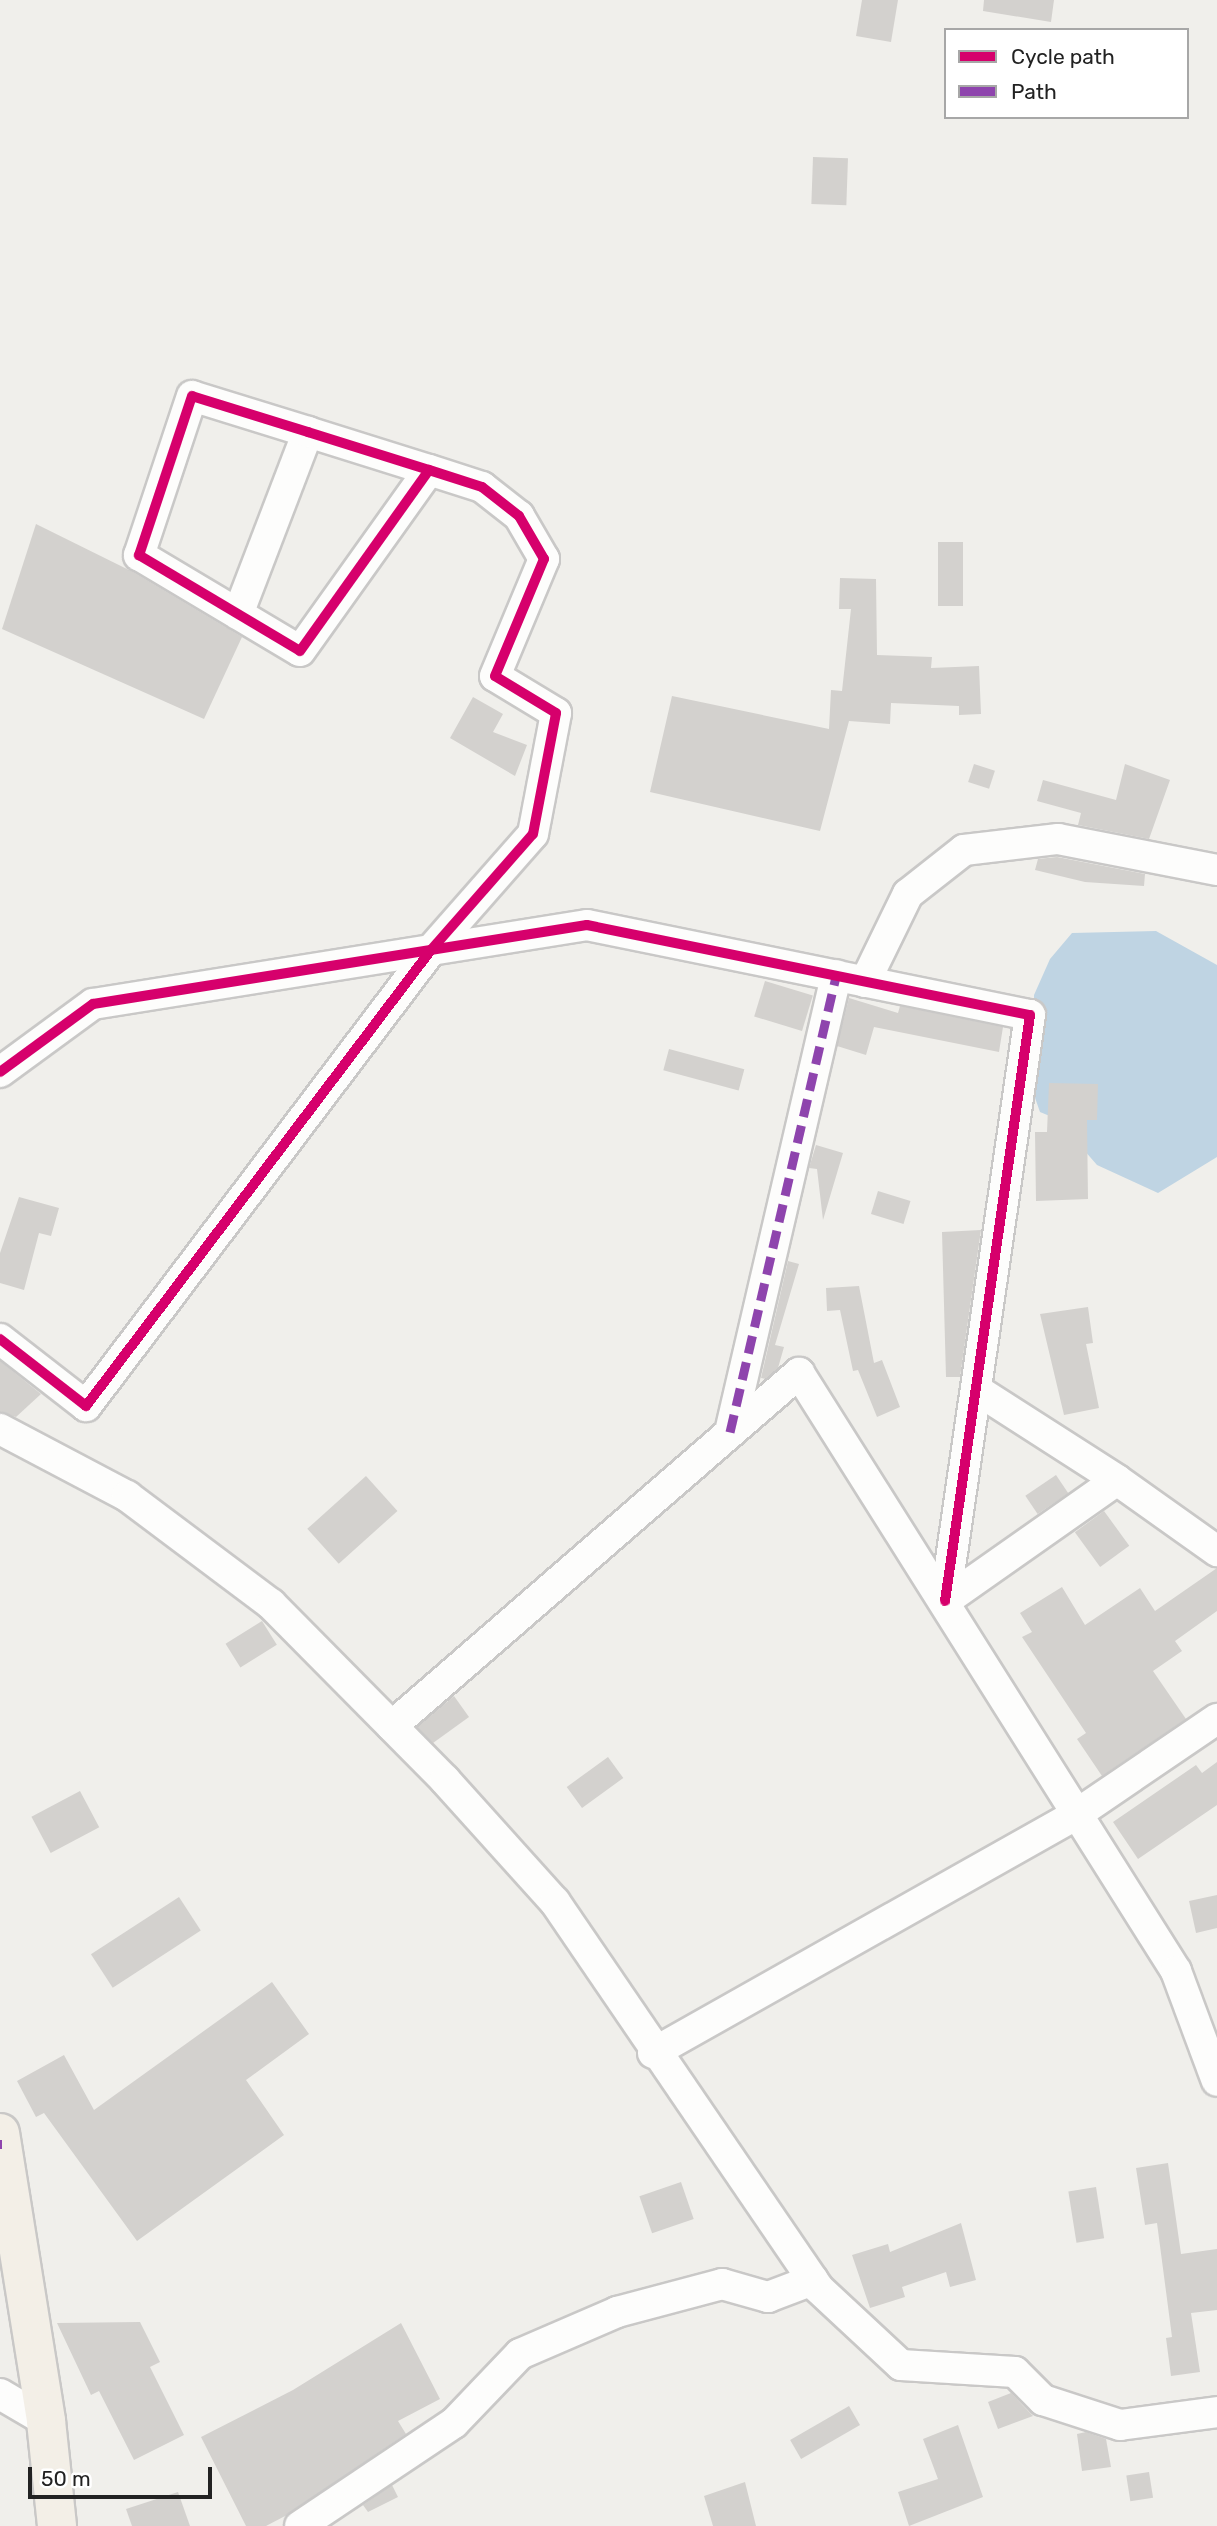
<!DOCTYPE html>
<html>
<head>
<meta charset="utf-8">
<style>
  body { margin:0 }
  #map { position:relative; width:1217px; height:2526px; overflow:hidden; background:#f0efeb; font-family:Rubik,sans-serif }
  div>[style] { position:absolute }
  .water>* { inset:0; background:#bfd4e3 }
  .building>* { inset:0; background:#d3d1ce; transform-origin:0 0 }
  .roads { filter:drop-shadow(2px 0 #c9c8c7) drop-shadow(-2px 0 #c9c8c7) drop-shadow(0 2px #c9c8c7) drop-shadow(0 -2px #c9c8c7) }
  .street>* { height:30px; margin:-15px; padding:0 15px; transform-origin:15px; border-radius:15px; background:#fdfdfc }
  .primary>* { height:38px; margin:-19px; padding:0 19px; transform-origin:19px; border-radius:19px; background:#f3efe7 }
  .quiet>* { height:9px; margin-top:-4.5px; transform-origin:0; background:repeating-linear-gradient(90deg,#8e44ad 0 18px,transparent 0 27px) }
  .cycleway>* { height:10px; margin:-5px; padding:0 5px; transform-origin:5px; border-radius:5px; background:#d6006c }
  span { translate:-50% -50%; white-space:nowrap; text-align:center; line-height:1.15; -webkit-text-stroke:6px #fff; paint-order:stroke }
  .legend { position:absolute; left:944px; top:28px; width:245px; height:91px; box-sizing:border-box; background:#fff; border:2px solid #a7a7a7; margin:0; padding:9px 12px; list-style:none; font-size:21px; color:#222 }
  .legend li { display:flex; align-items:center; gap:14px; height:35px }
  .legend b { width:35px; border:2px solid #a7a7a7 }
  .scale { position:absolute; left:28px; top:2467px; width:184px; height:32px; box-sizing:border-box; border:4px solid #222; border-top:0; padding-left:9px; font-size:21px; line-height:24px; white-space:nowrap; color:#222; -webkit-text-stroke:5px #fff; paint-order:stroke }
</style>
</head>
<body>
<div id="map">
  <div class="water">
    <div style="clip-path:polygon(1156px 931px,1217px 965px,1217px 1157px,1158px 1193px,1097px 1165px,1057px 1119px,1040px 1112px,1034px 1095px,1034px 995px,1050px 959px,1072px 933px)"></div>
  </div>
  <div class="building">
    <div style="clip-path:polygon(862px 0,898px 0,891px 42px,856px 36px)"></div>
    <div style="clip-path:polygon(984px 0,1054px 0,1051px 22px,983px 11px)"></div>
    <div style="left:813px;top:157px;width:35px;height:47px;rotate:2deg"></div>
    <div style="clip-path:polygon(36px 524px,133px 572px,242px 637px,204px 719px,2px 629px)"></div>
    <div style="left:938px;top:542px;width:25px;height:64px"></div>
    <div style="clip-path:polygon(840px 578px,876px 579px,877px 655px,932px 657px,931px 668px,979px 666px,981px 714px,959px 715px,959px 706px,891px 703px,890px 724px,849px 721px,820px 831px,650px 792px,672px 696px,829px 729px,831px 690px,842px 691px,851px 609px,839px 609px)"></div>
    <div style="clip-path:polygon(473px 697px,503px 714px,493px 732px,527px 745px,515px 776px,450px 738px)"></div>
    <div style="left:974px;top:764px;width:22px;height:19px;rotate:18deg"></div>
    <div style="clip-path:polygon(1125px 764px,1170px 780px,1149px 839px,1078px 825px,1081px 813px,1037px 801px,1043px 780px,1116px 800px)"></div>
    <div style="clip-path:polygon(1057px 857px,1145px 874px,1144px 886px,1085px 882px,1035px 870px,1038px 859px)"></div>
    <div style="left:765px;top:981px;width:50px;height:37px;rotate:17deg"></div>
    <div style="clip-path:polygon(849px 998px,898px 1013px,900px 1006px,1003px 1027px,999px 1052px,874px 1027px,866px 1055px,837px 1046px)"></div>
    <div style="left:669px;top:1049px;width:78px;height:22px;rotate:15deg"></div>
    <div style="clip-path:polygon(1049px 1083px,1098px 1084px,1097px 1120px,1087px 1120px,1088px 1199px,1036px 1201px,1035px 1132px,1047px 1132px)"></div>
    <div style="clip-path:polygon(816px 1145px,843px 1153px,823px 1220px,817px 1169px,809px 1168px)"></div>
    <div style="left:878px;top:1191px;width:34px;height:24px;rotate:17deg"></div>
    <div style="clip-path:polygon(19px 1197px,59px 1208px,51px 1236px,39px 1233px,24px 1290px,0 1283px,0 1253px)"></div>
    <div style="clip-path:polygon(981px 1230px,960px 1377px,946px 1377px,942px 1232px)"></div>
    <div style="clip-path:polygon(788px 1261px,799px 1264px,775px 1345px,784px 1347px,778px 1368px,766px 1379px,761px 1378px)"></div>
    <div style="clip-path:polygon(859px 1286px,874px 1363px,882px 1360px,900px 1407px,877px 1417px,858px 1370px,853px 1371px,840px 1310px,827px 1311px,826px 1288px)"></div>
    <div style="clip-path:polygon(1088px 1307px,1093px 1343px,1086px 1344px,1099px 1408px,1064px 1415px,1040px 1314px)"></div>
    <div style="clip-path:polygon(0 1361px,41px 1394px,16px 1417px,0 1412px)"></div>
    <div style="left:1056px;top:1475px;width:22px;height:37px;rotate:56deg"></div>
    <div style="left:366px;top:1476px;width:47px;height:79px;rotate:48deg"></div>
    <div style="left:1104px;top:1511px;width:43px;height:36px;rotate:54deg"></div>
    <div style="clip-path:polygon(1217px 1568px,1217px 1611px,1175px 1641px,1182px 1651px,1153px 1671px,1186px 1719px,1102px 1776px,1077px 1739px,1086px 1733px,1022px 1637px,1032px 1632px,1020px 1613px,1062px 1587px,1085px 1625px,1140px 1588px,1155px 1611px)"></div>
    <div style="left:262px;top:1621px;width:28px;height:43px;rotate:58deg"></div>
    <div style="clip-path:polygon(454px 1696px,469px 1717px,433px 1743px,417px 1727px)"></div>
    <div style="left:608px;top:1757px;width:26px;height:51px;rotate:54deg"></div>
    <div style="clip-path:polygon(1217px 1762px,1217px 1805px,1138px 1859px,1113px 1822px,1196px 1765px,1202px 1773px)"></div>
    <div style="left:80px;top:1791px;width:41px;height:55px;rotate:62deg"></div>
    <div style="clip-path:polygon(1217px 1895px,1217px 1928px,1196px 1933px,1189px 1901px)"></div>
    <div style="left:179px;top:1897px;width:40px;height:105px;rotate:57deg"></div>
    <div style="clip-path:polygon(272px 1982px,309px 2034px,246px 2080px,284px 2135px,137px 2241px,44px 2113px,36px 2117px,17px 2081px,64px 2055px,94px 2110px)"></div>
    <div style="clip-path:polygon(1168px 2163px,1181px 2254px,1217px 2249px,1217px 2310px,1191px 2313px,1200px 2372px,1171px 2376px,1166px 2338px,1172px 2337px,1157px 2223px,1145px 2225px,1136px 2168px)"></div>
    <div style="left:681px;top:2182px;width:39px;height:44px;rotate:71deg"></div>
    <div style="left:1096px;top:2187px;width:52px;height:28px;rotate:81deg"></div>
    <div style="clip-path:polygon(961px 2223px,976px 2280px,950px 2287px,946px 2272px,902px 2287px,905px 2297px,870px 2308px,852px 2255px,888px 2244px,890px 2252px)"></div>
    <div style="clip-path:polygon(140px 2322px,160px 2362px,150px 2367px,184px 2435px,134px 2460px,99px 2391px,91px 2395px,57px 2323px)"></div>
    <div style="clip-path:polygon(401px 2323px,440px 2399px,398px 2421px,406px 2434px,287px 2515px,266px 2526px,246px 2526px,201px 2437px,293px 2390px)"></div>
    <div style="clip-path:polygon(1011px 2393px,1033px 2416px,998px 2429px,988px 2402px)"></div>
    <div style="left:849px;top:2406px;width:22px;height:68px;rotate:60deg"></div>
    <div style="clip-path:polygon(958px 2425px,983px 2497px,909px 2526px,898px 2492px,938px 2479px,923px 2439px)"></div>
    <div style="clip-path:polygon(1086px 2432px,1106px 2439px,1111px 2467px,1082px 2471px,1077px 2434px)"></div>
    <div style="left:1149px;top:2472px;width:26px;height:23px;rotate:81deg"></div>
    <div style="clip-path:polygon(745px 2482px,756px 2526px,713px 2526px,704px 2496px)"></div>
    <div style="clip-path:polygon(392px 2485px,398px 2497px,368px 2512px,363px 2505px)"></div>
    <div style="clip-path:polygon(178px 2492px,190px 2526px,132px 2526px,126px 2509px)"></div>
  </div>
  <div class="roads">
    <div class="street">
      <div style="left:238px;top:614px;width:195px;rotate:-69deg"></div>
      <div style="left:865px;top:982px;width:98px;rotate:-64deg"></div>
      <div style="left:908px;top:894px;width:71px;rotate:-38.2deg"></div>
      <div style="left:964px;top:850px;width:95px;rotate:-6.7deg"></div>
      <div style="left:1058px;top:839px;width:162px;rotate:11deg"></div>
      <div style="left:0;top:1072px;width:115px;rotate:-36.2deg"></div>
      <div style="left:93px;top:1004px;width:500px;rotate:-9.09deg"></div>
      <div style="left:587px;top:925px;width:452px;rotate:11.5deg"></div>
      <div style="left:1030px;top:1015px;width:592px;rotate:98.25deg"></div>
      <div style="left:0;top:1339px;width:109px;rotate:37.9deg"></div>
      <div style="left:86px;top:1406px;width:572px;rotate:-52.89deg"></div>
      <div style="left:431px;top:950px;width:154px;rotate:-48.7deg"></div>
      <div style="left:533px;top:834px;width:123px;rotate:-79.2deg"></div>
      <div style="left:556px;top:713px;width:71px;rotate:-148.8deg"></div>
      <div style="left:495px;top:676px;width:127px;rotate:-67.3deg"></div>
      <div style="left:544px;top:559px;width:50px;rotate:-120.2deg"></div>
      <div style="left:519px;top:516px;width:47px;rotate:-141.9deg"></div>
      <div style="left:482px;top:487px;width:56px;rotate:-162.2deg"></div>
      <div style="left:429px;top:470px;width:127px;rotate:-162.6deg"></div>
      <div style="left:308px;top:432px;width:121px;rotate:-162.8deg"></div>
      <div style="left:192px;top:396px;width:168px;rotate:108.4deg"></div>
      <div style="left:139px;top:555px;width:187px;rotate:30.8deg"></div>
      <div style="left:300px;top:651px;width:222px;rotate:-54.5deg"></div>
      <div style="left:977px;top:1390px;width:166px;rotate:32.7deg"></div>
      <div style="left:0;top:1429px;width:144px;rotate:27.8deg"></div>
      <div style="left:127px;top:1496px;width:180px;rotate:36.9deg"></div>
      <div style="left:271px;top:1604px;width:247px;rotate:45.3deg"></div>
      <div style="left:445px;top:1780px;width:164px;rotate:48deg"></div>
      <div style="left:555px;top:1902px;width:467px;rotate:55.7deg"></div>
      <div style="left:818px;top:2288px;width:113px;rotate:42.9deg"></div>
      <div style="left:901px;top:2365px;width:114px;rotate:3.5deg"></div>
      <div style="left:1015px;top:2372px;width:40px;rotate:45deg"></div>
      <div style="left:1043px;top:2400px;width:81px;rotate:18deg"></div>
      <div style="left:1120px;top:2425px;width:98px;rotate:-7.6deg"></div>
      <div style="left:730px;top:1432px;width:469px;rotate:-76.9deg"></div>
      <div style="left:945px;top:1601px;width:210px;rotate:-35.1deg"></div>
      <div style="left:1117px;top:1480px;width:123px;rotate:35.4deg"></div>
      <div style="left:392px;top:1726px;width:539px;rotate:-40.94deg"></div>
      <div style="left:799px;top:1373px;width:707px;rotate:57.77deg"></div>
      <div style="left:1176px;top:1971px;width:117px;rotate:69.6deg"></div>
      <div style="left:653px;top:2053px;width:490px;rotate:-29.4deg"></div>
      <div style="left:1080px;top:1812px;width:166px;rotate:-34.2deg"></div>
      <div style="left:0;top:2394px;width:53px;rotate:30.4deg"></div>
      <div style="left:300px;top:2526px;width:185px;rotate:-33.8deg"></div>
      <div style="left:454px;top:2423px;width:95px;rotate:-46.3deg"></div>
      <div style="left:520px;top:2354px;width:106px;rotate:-23.4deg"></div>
      <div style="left:617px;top:2312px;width:109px;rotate:-14.9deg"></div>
      <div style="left:722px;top:2284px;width:48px;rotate:15.8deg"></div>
      <div style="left:768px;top:2297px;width:48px;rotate:-20.7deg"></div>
    </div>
    <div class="primary">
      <div style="left:0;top:2133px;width:292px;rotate:80.9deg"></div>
      <div style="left:46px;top:2421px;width:106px;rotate:84deg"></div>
    </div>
  </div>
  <div class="quiet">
    <div style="left:730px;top:1432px;width:469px;rotate:-76.9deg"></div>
    <div style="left:0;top:2144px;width:2px"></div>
  </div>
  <div class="cycleway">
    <div style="left:0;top:1072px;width:115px;rotate:-36.2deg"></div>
    <div style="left:93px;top:1004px;width:500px;rotate:-9.09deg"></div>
    <div style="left:587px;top:925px;width:452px;rotate:11.5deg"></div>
    <div style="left:1030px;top:1015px;width:592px;rotate:98.25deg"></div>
    <div style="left:0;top:1339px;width:109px;rotate:37.9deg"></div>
    <div style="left:86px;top:1406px;width:572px;rotate:-52.89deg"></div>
    <div style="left:431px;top:950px;width:154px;rotate:-48.7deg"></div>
    <div style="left:533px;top:834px;width:123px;rotate:-79.2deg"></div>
    <div style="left:556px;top:713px;width:71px;rotate:-148.8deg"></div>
    <div style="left:495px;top:676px;width:127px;rotate:-67.3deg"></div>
    <div style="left:544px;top:559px;width:50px;rotate:-120.2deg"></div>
    <div style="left:519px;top:516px;width:47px;rotate:-141.9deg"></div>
    <div style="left:482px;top:487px;width:56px;rotate:-162.2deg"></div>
    <div style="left:429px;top:470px;width:127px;rotate:-162.6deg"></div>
    <div style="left:308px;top:432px;width:121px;rotate:-162.8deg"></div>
    <div style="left:192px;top:396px;width:168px;rotate:108.4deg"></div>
    <div style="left:139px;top:555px;width:187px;rotate:30.8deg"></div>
    <div style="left:300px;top:651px;width:222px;rotate:-54.5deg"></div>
  </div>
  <ul class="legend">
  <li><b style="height:9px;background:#d6006c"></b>Cycle path</li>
  <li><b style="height:9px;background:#8e44ad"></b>Path</li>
  </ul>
  <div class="scale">50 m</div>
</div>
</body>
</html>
